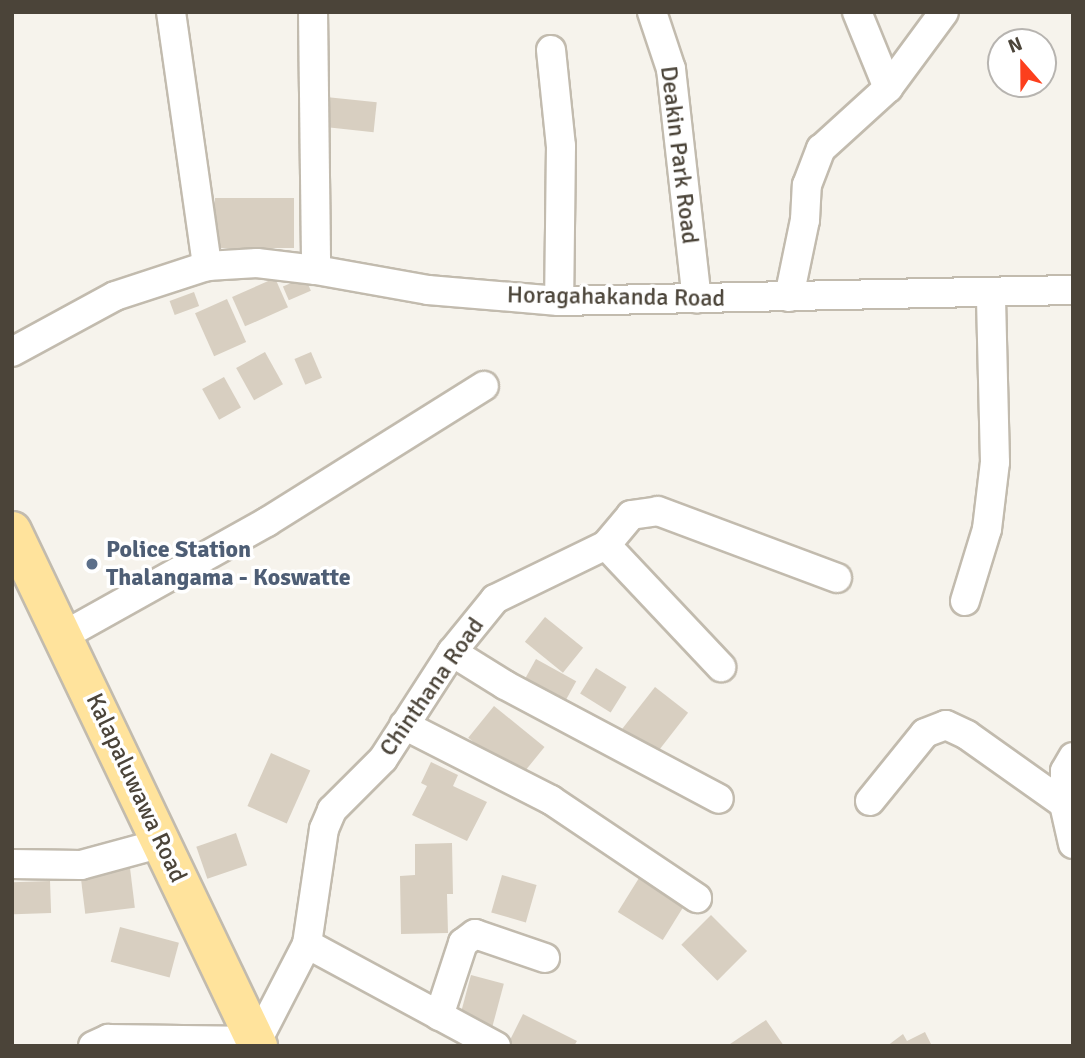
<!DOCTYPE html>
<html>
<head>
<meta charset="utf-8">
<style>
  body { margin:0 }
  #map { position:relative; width:1085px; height:1058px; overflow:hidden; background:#f6f3ec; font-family:Signika,sans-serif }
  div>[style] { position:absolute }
  .building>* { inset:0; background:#d8cfc1; transform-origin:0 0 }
  .roads { filter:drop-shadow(2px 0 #c2bbae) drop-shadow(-2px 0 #c2bbae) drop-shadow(0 2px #c2bbae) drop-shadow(0 -2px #c2bbae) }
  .minor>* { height:28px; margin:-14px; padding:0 14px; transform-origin:14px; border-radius:14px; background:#fff }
  .primary>* { height:38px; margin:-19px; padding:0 19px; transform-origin:19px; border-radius:19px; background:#ffe39c }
  .dots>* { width:19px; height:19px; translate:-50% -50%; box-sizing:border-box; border:4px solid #fff; border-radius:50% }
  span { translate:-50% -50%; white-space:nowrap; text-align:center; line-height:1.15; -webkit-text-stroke:7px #fff; paint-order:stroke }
  .street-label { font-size:24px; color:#4b4439 }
  .service-label { font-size:24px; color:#4e5e75; font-weight:700 }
  .left { translate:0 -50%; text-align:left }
  .frame { position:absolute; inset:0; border:14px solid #4b4439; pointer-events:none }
  .north { position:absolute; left:987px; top:28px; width:70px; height:70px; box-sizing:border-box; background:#fff; border:2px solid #b7b4b0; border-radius:50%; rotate:339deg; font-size:19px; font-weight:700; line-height:28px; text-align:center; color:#4b4439 }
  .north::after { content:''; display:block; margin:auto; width:24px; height:32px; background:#fc3f1d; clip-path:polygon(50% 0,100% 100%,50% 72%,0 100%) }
</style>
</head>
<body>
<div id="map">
  <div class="building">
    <div style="left:326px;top:97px;width:51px;height:30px;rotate:6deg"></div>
    <div style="left:215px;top:198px;width:79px;height:50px"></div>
    <div style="left:305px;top:277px;width:15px;height:24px;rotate:67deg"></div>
    <div style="left:275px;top:278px;width:32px;height:47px;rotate:66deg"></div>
    <div style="left:194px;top:292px;width:15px;height:26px;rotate:70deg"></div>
    <div style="left:227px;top:299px;width:47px;height:35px;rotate:66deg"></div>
    <div style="left:265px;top:352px;width:37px;height:33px;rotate:61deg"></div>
    <div style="left:311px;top:352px;width:28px;height:18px;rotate:67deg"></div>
    <div style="left:224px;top:377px;width:35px;height:25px;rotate:61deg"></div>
    <div style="left:545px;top:617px;width:49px;height:32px;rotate:39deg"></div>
    <div style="left:536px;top:659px;width:46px;height:28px;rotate:29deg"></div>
    <div style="left:596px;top:668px;width:36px;height:30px;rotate:32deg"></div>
    <div style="left:655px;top:687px;width:42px;height:55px;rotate:38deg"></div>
    <div style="left:494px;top:706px;width:65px;height:41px;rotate:39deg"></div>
    <div style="left:271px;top:753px;width:43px;height:58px;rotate:24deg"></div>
    <div style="clip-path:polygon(431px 762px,458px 775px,453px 786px,487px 802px,467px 841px,412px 815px,427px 786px,421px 783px)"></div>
    <div style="left:236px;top:833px;width:34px;height:42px;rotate:71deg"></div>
    <div style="clip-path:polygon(452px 843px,453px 894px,447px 894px,448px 933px,401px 934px,400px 876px,415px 875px,415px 844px)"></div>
    <div style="left:130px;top:868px;width:40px;height:50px;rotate:83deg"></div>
    <div style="left:502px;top:875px;width:36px;height:39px;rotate:16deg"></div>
    <div style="left:639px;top:878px;width:53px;height:40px;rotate:32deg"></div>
    <div style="left:50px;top:881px;width:32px;height:37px;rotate:88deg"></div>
    <div style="left:711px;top:915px;width:51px;height:42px;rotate:45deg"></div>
    <div style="left:120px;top:927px;width:61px;height:36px;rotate:15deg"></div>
    <div style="left:471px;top:975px;width:34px;height:44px;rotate:15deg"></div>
    <div style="clip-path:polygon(523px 1014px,577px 1041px,574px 1046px,516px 1046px,509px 1042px)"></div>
    <div style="clip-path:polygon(766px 1020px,784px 1046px,727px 1046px)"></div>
    <div style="clip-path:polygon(925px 1032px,932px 1046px,887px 1046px,903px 1034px,907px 1041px)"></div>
  </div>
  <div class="roads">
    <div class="minor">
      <div style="left:171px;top:12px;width:257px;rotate:81.9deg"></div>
      <div style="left:313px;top:12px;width:258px;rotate:89.3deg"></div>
      <div style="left:652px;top:12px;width:60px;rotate:71.6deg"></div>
      <div style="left:671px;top:69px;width:231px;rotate:83.6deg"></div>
      <div style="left:857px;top:12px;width:82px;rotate:67.8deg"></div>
      <div style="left:551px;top:50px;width:97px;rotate:84.1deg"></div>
      <div style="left:561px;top:146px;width:155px;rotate:90.7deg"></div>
      <div style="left:789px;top:297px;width:79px;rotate:-78.3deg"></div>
      <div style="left:805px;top:220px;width:35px;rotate:-87deg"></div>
      <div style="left:807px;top:185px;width:39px;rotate:-69deg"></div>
      <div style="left:821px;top:149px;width:91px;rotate:-42.3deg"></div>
      <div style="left:888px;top:88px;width:94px;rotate:-53.6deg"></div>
      <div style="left:12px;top:352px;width:117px;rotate:-28.5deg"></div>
      <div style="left:115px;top:296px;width:97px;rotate:-18.1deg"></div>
      <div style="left:207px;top:266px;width:50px;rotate:-3.4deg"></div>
      <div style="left:257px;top:263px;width:59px;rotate:6.8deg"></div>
      <div style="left:316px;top:270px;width:114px;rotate:10.1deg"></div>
      <div style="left:428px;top:290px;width:131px;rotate:4.8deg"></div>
      <div style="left:559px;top:301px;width:514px;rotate:-1.23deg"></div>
      <div style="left:606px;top:545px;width:168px;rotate:46.7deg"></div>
      <div style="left:965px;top:601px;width:75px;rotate:-73deg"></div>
      <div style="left:987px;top:529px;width:67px;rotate:-83.2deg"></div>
      <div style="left:995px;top:462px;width:168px;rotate:-91.4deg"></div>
      <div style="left:63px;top:636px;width:234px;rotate:-29.2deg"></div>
      <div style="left:267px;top:522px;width:256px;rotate:-32.1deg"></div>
      <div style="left:452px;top:652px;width:62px;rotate:31.9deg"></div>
      <div style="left:505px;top:685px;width:242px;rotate:28deg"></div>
      <div style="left:404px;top:725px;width:165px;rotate:27deg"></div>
      <div style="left:551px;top:800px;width:176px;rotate:33.9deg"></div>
      <div style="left:870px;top:801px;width:87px;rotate:-51deg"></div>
      <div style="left:925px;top:733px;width:22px;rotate:-21deg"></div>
      <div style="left:946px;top:725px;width:23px;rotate:25deg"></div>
      <div style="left:967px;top:735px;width:119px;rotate:35.4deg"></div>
      <div style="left:1064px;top:804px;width:41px;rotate:77.3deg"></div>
      <div style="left:1064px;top:804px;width:33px;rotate:-88deg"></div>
      <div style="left:1065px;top:771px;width:16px;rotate:-60deg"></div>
      <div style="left:12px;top:864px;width:69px;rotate:0.8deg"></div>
      <div style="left:81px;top:865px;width:84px;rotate:-15.2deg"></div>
      <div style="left:307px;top:944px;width:215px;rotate:28.4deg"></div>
      <div style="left:439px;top:1016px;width:77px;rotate:-71.8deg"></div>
      <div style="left:463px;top:943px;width:15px;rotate:-37deg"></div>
      <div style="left:475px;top:934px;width:74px;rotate:18.9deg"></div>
      <div style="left:93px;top:1046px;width:17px;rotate:-25deg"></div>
      <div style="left:108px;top:1039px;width:149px;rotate:0.8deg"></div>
      <div style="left:257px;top:1041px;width:109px;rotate:-62.7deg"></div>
      <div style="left:307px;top:944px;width:116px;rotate:-81.6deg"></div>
      <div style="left:324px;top:829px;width:21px;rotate:-67deg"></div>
      <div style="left:332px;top:810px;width:72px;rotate:-45deg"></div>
      <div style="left:383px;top:759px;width:127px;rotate:-57.2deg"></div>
      <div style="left:452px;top:652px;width:68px;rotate:-50.9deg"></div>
      <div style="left:495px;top:599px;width:123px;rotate:-25.9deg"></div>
      <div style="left:606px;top:545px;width:39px;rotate:-50deg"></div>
      <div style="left:631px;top:515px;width:27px;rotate:-8deg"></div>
      <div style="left:658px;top:511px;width:191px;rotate:20.5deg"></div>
    </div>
    <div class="primary">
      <div style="left:12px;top:531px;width:571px;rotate:64.47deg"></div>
    </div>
  </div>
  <div class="dots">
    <div style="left:92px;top:564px;background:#5c6f8a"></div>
  </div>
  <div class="street-label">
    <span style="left:679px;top:155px;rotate:83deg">Deakin Park Road</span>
    <span style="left:616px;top:297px;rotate:1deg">Horagahakanda Road</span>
    <span style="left:432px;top:687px;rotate:-55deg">Chinthana Road</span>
    <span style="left:136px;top:788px;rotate:65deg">Kalapaluwawa Road</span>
  </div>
  <div class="service-label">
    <span class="left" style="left:106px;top:564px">Police Station<br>Thalangama - Koswatte</span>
  </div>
  <div class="frame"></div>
  <div class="north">N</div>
</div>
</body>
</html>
